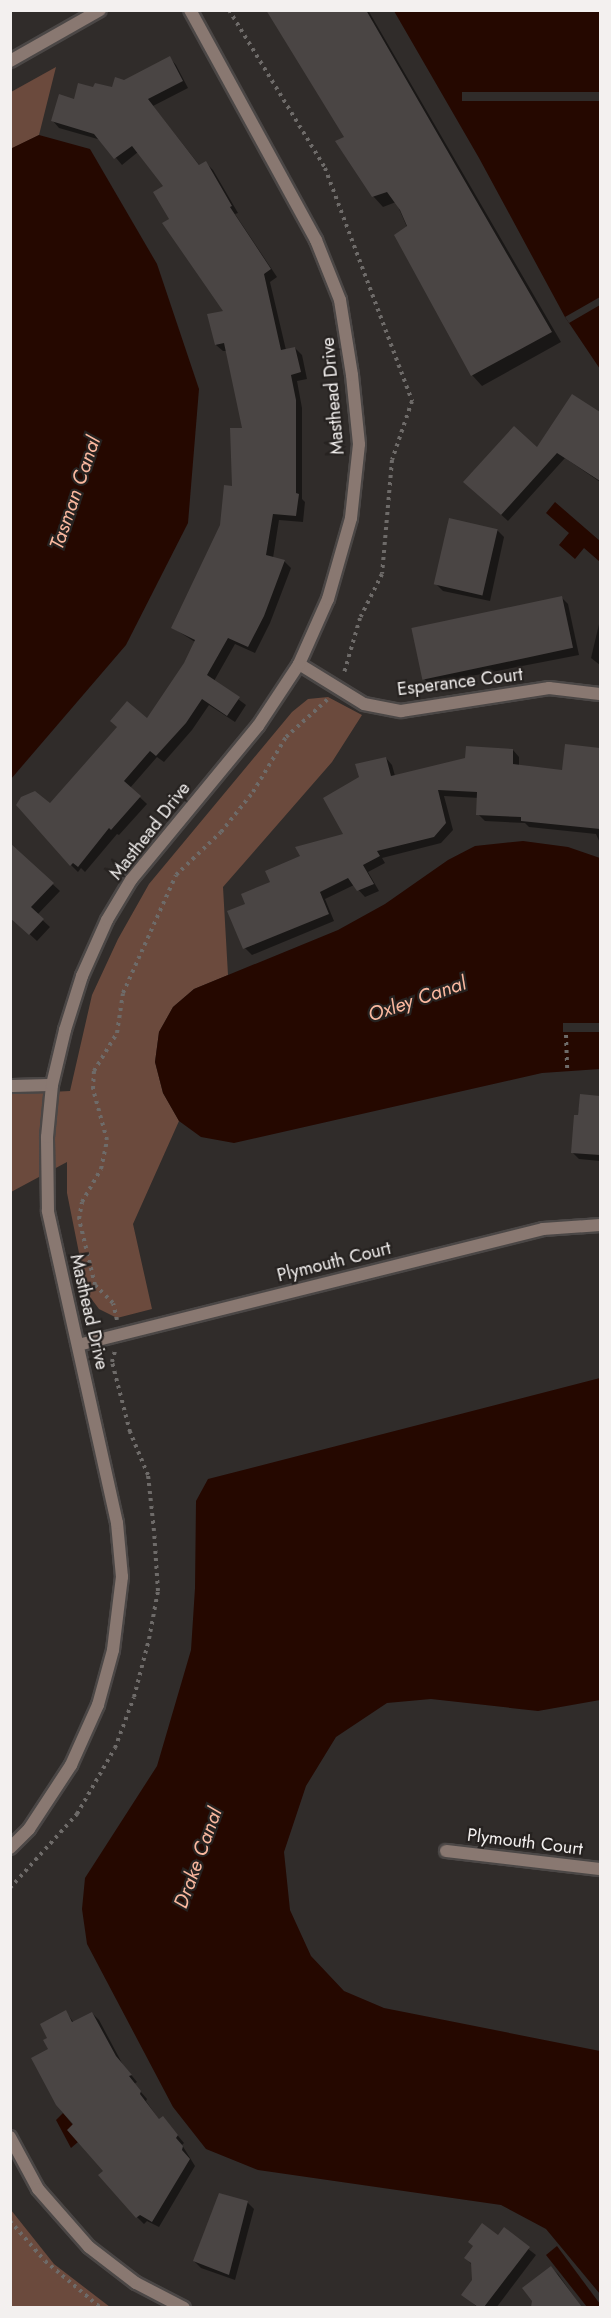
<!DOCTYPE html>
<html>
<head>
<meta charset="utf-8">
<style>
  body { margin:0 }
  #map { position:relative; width:611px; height:2318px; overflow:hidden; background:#302c2a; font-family:Jost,sans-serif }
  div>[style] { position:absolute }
  .green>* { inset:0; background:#6b4a3d }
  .water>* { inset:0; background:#250800 }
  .pier>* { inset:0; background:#302c2a; transform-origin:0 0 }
  .shadow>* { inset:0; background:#0007 }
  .building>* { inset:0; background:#4a4544; transform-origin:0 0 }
  .path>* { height:4px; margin-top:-2px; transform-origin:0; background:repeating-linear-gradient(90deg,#6e6b69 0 3px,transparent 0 7.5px) }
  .roads { filter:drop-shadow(2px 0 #4b4746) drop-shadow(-2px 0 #4b4746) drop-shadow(0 2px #4b4746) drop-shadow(0 -2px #4b4746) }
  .minor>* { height:12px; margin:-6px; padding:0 6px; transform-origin:6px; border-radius:6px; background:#897871 }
  .tertiary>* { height:12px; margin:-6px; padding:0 6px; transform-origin:6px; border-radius:6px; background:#897871 }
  span { translate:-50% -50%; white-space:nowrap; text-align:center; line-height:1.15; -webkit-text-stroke:4.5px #262220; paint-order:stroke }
  .street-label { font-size:18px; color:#f3f0ef }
  .water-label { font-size:20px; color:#fab89f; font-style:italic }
  .frame { position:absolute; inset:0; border:12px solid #f3f0ef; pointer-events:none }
</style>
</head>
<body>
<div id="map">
  <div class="green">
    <div style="clip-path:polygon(56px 67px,39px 135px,11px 149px,11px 92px)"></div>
    <div style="clip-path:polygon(328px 697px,362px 715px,332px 762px,223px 887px,228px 975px,194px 989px,173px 1007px,159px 1032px,155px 1062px,163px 1093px,179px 1121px,133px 1224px,152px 1309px,117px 1318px,99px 1309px,87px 1293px,67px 1193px,67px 1162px,11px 1192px,10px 1094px,70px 1091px,92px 995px,118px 939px,149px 884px,292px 712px,308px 699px)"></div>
    <div style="clip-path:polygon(11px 2210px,54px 2264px,110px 2307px,11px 2307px)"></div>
  </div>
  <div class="water">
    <div style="clip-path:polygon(394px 11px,600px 11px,600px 369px,565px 317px,479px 158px)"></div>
    <div style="clip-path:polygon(39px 135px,90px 149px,157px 264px,199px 389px,188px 523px,126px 645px,11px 779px,10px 149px)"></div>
    <div style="clip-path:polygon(555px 502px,600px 541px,600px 562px,584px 548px,575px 559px,559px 545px,569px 533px,546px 513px)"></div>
    <div style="clip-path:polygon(523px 841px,568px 847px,600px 858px,600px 1069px,542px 1073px,234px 1143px,201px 1137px,179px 1121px,163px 1093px,155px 1062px,159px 1032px,173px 1007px,194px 989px,338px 930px,385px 904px,448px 860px,475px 846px)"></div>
    <div style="clip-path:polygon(600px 1378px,600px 1700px,538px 1711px,431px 1699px,387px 1703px,336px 1737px,306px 1786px,284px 1852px,290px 1910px,311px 1956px,344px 1991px,384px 2008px,600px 2051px,600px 2294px,546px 2229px,501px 2205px,258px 2170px,206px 2149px,173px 2107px,87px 1944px,82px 1909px,85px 1878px,157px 1766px,191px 1650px,195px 1588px,196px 1501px,208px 1479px)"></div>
    <div style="clip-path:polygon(63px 2113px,73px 2125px,78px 2142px,71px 2148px,56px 2120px)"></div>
    <div style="clip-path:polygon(557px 2246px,600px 2304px,600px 2307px,587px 2307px,546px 2255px)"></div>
  </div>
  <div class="pier">
    <div style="left:600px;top:92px;width:9px;height:138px;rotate:90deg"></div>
    <div style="clip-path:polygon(600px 297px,600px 305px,569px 323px,565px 317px)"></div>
    <div style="left:600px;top:1023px;width:9px;height:37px;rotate:90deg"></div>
  </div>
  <div class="shadow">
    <div style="clip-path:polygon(268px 10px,368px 10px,561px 342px,482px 386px,472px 375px,396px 202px,383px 207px,373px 196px,346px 138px)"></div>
    <div style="clip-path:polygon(170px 58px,176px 65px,188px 88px,153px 106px,200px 166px,206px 163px,213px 170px,238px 213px,235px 214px,277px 277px,270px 282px,286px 350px,295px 348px,302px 355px,307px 379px,297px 381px,302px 408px,302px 499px,305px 502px,303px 522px,279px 520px,273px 558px,284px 561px,291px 568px,270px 623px,255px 653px,235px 644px,214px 681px,246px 705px,235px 722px,209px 705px,192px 730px,164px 762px,157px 757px,130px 788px,147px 804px,119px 835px,117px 834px,85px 872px,81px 868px,78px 872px,71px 865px,18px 805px,50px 805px,147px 720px,186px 663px,195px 642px,173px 628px,221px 526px,233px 488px,244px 429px,227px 351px,223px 351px,216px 345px,225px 312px,171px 219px,165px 187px,138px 152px,122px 165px,101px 140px,59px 128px,53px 121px,75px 101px,94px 89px,113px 89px)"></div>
    <div style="clip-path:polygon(573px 396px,600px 414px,600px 482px,565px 458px,508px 521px,472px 488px,538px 449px)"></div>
    <div style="clip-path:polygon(497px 530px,504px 537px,490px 601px,443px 591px,436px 584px)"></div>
    <div style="clip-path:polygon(561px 597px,568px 604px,579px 655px,430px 684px,423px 678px)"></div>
    <div style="clip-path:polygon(600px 620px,600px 665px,591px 658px)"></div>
    <div style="clip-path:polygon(566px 746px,600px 750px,600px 843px,596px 834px,529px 827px,525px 823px,485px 821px,478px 814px,479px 798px,444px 796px,453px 830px,441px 843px,382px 858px,385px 863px,368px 872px,379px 891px,365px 897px,354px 885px,325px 899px,334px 921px,252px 955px,245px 948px,229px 912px,247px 904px,272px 883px,346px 835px,360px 778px,386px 758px,392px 765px,395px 776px,513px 750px,519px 757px,519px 767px,563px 771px)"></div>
    <div style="clip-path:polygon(10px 845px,60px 891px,37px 915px,50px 927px,37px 941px,10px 916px)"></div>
    <div style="clip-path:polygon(581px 1096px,600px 1097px,600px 1165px,600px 1161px,579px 1159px,572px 1152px)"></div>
    <div style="clip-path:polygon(66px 2012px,74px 2023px,92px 2013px,99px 2020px,123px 2065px,137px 2082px,134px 2084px,147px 2099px,146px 2101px,160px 2121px,169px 2125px,184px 2143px,182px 2145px,195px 2166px,159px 2227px,147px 2221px,144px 2224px,137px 2217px,75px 2124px,50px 2050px,49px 2038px)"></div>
    <div style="clip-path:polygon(247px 2202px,254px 2209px,235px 2280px,201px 2268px,194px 2261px)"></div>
    <div style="clip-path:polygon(504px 2230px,536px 2255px,496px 2308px,478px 2308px,463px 2294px,474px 2280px,472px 2265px,466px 2258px,499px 2238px)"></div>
    <div style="clip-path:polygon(551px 2268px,558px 2274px,582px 2308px,539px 2308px,524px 2288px)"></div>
  </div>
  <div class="building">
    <div style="clip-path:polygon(266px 10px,366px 10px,552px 332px,471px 376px,394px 235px,407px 226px,400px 210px,387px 192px,372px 197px,335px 141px,344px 137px)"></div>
    <div style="clip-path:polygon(170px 56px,183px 81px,148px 99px,199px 165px,206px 161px,232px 206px,230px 207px,271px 269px,264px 274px,281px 350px,295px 347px,301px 372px,291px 375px,296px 400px,296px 493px,299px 494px,296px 516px,273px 514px,266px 555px,285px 560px,264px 616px,248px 647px,228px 638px,207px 675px,240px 697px,227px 716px,202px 699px,186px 723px,156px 756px,150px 751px,124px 781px,141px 796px,111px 830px,109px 828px,78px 867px,73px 863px,70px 866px,16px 805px,21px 797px,35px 791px,50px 803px,117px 727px,110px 721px,127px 701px,147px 718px,184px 663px,195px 640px,171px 628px,220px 525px,224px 485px,232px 486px,230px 428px,242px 428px,224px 343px,215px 345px,207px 314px,223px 311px,162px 223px,169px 219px,153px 192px,163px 186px,132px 146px,114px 159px,94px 134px,51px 121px,59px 94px,74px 99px,78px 83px,93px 87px,95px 83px,112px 87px,115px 77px,124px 80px)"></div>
    <div style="clip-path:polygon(572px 394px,600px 412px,600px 481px,557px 453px,501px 515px,463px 482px,514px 426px,537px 447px)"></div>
    <div style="left:449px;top:518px;width:50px;height:68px;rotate:13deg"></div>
    <div style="left:562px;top:596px;width:53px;height:154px;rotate:78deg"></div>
    <div style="clip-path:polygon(565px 744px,600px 748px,600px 829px,521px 821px,521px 817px,476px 815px,477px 792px,438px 790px,446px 823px,434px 837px,377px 851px,380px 856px,363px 865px,374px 884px,357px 891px,348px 878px,320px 892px,329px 914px,243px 949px,227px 911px,245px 904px,241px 894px,270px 882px,265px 871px,300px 856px,295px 847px,343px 834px,323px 798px,359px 777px,355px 764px,386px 757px,391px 776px,465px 758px,466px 746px,513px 749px,513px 764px,562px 770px)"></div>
    <div style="clip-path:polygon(10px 843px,54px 883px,31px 907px,44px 919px,29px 935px,10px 918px)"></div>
    <div style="clip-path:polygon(580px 1094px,600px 1096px,600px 1155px,571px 1153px,574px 1115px,578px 1115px)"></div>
    <div style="clip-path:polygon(66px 2010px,72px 2022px,92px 2012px,116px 2056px,132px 2075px,129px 2076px,141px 2091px,140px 2094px,159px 2119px,163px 2116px,178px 2135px,176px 2138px,183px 2146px,182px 2150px,190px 2159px,152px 2222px,140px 2215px,136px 2218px,98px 2175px,103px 2171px,67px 2130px,73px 2124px,56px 2105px,31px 2058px,48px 2049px,43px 2040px,47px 2038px,40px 2024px)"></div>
    <div style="clip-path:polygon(219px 2193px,248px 2201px,229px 2275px,193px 2261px)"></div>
    <div style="clip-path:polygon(482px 2223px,498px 2235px,504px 2227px,530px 2247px,484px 2307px,478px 2307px,461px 2295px,472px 2280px,471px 2263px,464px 2258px,473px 2246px,468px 2242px)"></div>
    <div style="clip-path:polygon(551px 2266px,582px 2307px,531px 2307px,532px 2301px,522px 2288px)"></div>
  </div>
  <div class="path">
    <div style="left:229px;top:10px;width:185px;rotate:58.7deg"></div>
    <div style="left:325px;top:168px;width:249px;rotate:69.5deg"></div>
    <div style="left:412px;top:401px;width:62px;rotate:108.7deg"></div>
    <div style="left:392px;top:460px;width:114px;rotate:95deg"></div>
    <div style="left:382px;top:574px;width:49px;rotate:116.6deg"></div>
    <div style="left:360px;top:618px;width:57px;rotate:106.2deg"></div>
    <div style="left:566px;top:1035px;width:37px;rotate:88deg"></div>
    <div style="left:117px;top:1320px;width:17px;rotate:-103deg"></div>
    <div style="left:113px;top:1303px;width:25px;rotate:-135deg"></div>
    <div style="left:95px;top:1285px;width:68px;rotate:-103.6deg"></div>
    <div style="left:79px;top:1219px;width:17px;rotate:-80deg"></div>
    <div style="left:82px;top:1202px;width:38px;rotate:-60deg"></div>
    <div style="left:101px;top:1169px;width:30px;rotate:-78deg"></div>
    <div style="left:107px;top:1140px;width:53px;rotate:-105.4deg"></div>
    <div style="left:93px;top:1089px;width:18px;rotate:-87deg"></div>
    <div style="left:94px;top:1071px;width:44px;rotate:-58.8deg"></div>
    <div style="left:117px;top:1033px;width:40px;rotate:-81.5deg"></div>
    <div style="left:123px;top:993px;width:129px;rotate:-65.8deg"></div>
    <div style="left:176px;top:875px;width:62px;rotate:-43.7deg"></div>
    <div style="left:221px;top:832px;width:51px;rotate:-51.3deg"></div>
    <div style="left:253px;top:792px;width:64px;rotate:-59deg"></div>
    <div style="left:286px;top:737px;width:57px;rotate:-42.1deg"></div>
    <div style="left:10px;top:1888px;width:100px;rotate:-47.8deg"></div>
    <div style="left:77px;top:1814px;width:76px;rotate:-60.1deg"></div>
    <div style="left:115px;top:1748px;width:54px;rotate:-69.6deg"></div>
    <div style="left:134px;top:1697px;width:60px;rotate:-75.5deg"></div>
    <div style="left:149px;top:1639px;width:49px;rotate:-79.4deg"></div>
    <div style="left:158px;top:1591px;width:60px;rotate:-93.8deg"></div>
    <div style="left:154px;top:1531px;width:56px;rotate:-96.1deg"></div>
    <div style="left:148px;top:1475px;width:47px;rotate:-112.7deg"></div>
    <div style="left:130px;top:1432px;width:72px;rotate:-104.4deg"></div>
    <div style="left:112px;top:1362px;width:11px;rotate:-75deg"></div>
    <div style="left:10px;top:2221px;width:53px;rotate:48.8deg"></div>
    <div style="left:45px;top:2261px;width:73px;rotate:40deg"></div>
  </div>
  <div class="roads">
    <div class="minor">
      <div style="left:10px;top:61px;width:103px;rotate:-29.5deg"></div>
      <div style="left:299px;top:664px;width:76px;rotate:31.6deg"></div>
      <div style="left:364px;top:704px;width:38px;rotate:11deg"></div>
      <div style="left:401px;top:711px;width:150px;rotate:-8.8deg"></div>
      <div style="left:549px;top:688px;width:51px;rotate:6.7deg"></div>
      <div style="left:10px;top:1086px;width:42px;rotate:-1.4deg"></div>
      <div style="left:78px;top:1345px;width:479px;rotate:-14deg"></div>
      <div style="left:543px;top:1229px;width:57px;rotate:-4deg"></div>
      <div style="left:446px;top:1851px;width:155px;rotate:6.7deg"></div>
      <div style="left:10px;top:2137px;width:59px;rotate:61.7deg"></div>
      <div style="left:38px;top:2189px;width:77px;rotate:48.7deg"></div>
      <div style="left:89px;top:2247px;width:59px;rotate:37.5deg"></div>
      <div style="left:136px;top:2283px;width:54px;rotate:27.5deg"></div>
    </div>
    <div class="tertiary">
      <div style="left:10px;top:1848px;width:27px;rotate:-45deg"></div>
      <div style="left:29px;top:1829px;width:77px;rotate:-56.7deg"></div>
      <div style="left:71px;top:1765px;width:66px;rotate:-65.8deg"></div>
      <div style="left:98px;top:1705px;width:57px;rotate:-74.7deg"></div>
      <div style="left:113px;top:1650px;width:74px;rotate:-83deg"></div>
      <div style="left:122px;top:1577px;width:54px;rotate:-95.3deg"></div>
      <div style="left:117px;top:1523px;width:320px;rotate:-102.5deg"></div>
      <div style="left:48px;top:1211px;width:74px;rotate:-90.8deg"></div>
      <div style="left:47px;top:1137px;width:52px;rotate:-84.5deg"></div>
      <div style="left:52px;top:1085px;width:57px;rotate:-76.7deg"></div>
      <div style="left:65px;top:1030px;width:57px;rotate:-72.5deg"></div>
      <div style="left:82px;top:976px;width:61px;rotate:-65.9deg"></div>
      <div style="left:107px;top:920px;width:47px;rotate:-59deg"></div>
      <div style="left:131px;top:880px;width:200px;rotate:-50.5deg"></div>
      <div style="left:258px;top:726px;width:74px;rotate:-56.5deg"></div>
      <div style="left:299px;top:664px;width:71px;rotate:-66deg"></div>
      <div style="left:328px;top:599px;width:84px;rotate:-74.1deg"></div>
      <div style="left:351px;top:518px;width:74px;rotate:-83.8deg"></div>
      <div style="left:359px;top:444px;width:69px;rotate:-95.8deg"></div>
      <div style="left:352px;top:375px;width:76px;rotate:-99.1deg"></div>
      <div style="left:340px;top:300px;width:65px;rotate:-111.8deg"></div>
      <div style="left:316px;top:240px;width:262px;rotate:-118.7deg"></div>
    </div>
  </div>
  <div class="street-label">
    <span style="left:333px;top:396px;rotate:-95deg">Masthead Drive</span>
    <span style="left:460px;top:682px;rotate:-7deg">Esperance Court</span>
    <span style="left:150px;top:831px;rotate:-52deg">Masthead Drive</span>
    <span style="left:334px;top:1262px;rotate:-14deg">Plymouth Court</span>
    <span style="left:89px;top:1312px;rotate:77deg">Masthead Drive</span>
    <span style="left:525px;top:1842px;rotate:7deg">Plymouth Court</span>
  </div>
  <div class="water-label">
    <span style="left:75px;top:493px;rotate:-71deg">Tasman Canal</span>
    <span style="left:417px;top:999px;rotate:-19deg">Oxley Canal</span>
    <span style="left:198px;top:1858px;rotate:-70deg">Drake Canal</span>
  </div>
  <div class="frame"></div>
</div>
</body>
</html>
